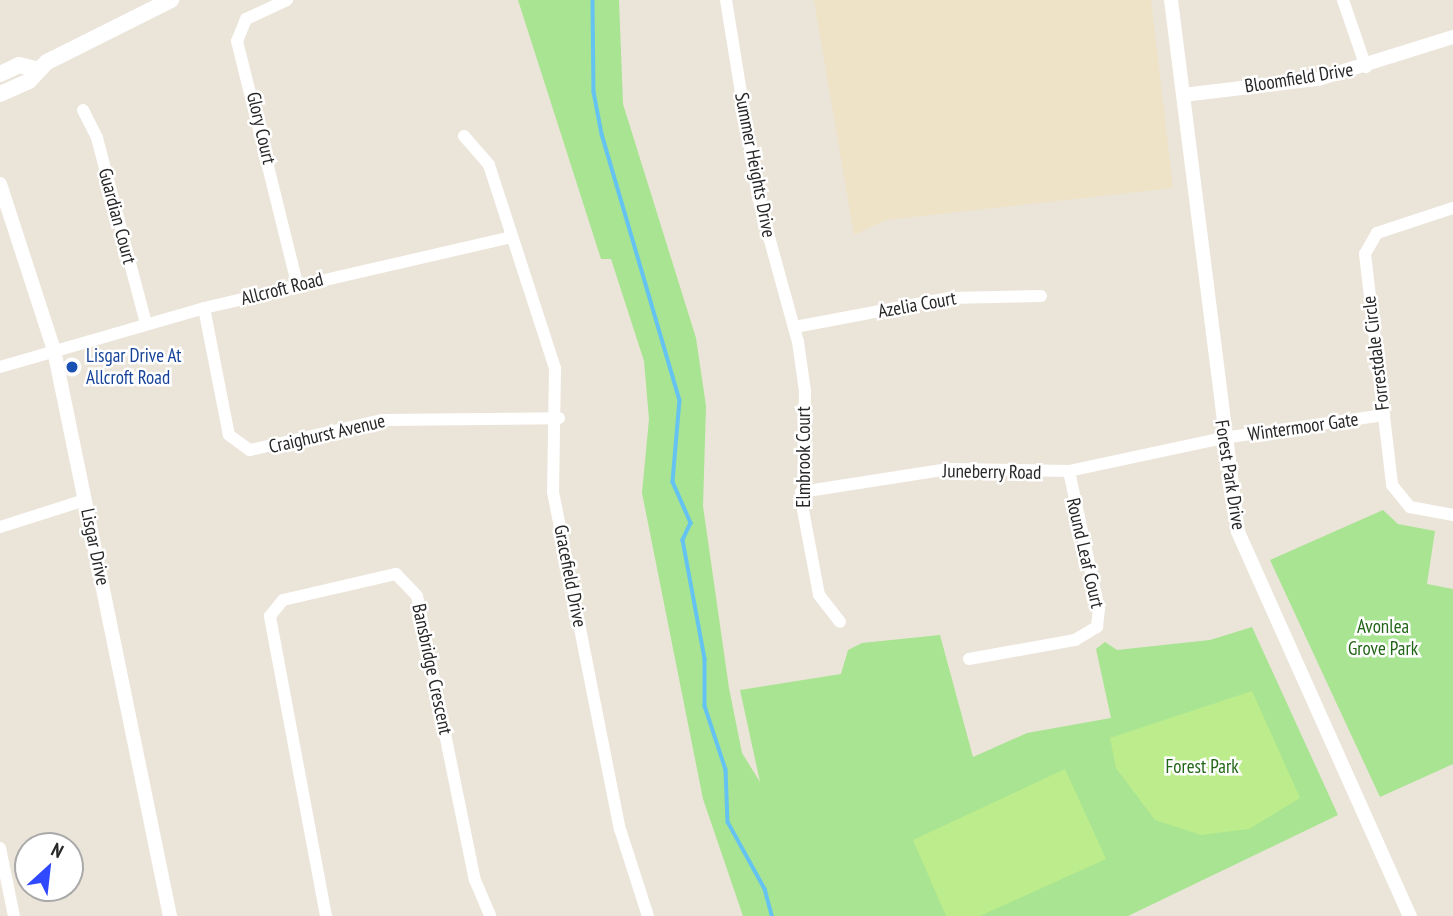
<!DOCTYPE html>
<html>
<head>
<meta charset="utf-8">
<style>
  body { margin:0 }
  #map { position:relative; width:1453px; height:916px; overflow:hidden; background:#ebe4d8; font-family:"PT Sans Narrow",sans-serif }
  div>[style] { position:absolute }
  .education>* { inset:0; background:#eee3c6 }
  .green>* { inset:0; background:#a8e491 }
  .pitch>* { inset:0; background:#bdec8c }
  .stream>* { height:3.5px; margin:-1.75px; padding:0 1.75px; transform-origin:1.75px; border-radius:1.75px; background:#65c3f2 }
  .minor>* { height:12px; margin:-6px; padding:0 6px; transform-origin:6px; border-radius:6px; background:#fff }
  .tertiary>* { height:14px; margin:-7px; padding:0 7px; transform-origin:7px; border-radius:7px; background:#fff }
  .secondary>* { height:16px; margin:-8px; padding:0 8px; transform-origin:8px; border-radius:8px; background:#fff }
  .dots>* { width:19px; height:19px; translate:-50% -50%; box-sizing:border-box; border:4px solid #fff; border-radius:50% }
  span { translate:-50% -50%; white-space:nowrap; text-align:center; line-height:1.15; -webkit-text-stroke:5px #fff; paint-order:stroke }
  .street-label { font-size:19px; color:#272727 }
  .transit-label { font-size:19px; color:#164399 }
  .left { translate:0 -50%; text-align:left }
  .park-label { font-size:19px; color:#216516 }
  .north { position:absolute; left:14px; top:832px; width:70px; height:70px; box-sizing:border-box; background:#fff; border:2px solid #a9a9a9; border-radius:50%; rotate:27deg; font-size:19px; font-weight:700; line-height:28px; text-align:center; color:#272727 }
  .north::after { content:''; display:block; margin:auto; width:24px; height:32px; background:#3049ff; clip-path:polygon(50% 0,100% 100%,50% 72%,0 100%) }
</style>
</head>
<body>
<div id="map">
  <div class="education">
    <div style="clip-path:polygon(814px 0,1151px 0,1173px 188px,886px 220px,854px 235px)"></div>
  </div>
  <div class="green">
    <div style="clip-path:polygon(518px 0,619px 0,623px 104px,696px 338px,706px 406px,703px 506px,729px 688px,742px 753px,760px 782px,740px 690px,841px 674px,848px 650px,862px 643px,940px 635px,973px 757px,1027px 733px,1111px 718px,1096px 649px,1105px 642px,1117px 650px,1210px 640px,1252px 627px,1338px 815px,1128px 916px,743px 916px,703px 799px,642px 493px,649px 419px,644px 361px,611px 259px,601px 259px)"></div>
    <div style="clip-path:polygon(1383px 510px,1398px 524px,1435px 531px,1427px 584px,1453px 589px,1453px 764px,1380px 797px,1270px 560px)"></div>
  </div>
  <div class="pitch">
    <div style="clip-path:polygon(1252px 691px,1300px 798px,1249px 829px,1201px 835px,1155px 820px,1116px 768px,1110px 738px)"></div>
    <div style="clip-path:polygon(1065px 769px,1106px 859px,980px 916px,946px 916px,913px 840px)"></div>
  </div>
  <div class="stream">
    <div style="left:593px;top:0;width:92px;rotate:89.4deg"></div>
    <div style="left:594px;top:92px;width:43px;rotate:79.2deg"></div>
    <div style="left:602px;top:134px;width:277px;rotate:73.7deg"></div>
    <div style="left:680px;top:400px;width:82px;rotate:94.9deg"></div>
    <div style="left:673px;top:482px;width:45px;rotate:66.3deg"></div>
    <div style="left:691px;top:523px;width:19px;rotate:115deg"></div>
    <div style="left:683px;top:540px;width:121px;rotate:79.5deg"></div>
    <div style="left:705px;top:659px;width:47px;rotate:90deg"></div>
    <div style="left:705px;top:706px;width:67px;rotate:71.8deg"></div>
    <div style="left:726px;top:770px;width:52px;rotate:87.8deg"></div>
    <div style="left:728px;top:822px;width:77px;rotate:61.1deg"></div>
    <div style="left:765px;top:889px;width:28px;rotate:75deg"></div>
  </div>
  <div class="minor">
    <div style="left:287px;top:0;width:45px;rotate:155.1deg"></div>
    <div style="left:246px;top:19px;width:24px;rotate:112deg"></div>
    <div style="left:237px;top:41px;width:250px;rotate:76.1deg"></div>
    <div style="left:726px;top:0;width:200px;rotate:80.8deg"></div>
    <div style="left:758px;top:197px;width:150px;rotate:74.6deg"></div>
    <div style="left:798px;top:342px;width:49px;rotate:81.9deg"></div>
    <div style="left:805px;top:391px;width:119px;rotate:91deg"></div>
    <div style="left:803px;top:510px;width:86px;rotate:79.3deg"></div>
    <div style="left:819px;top:595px;width:34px;rotate:52deg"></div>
    <div style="left:1343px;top:0;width:71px;rotate:71.1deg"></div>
    <div style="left:83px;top:110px;width:31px;rotate:63deg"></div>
    <div style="left:97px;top:138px;width:191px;rotate:75.2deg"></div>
    <div style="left:464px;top:136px;width:38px;rotate:49deg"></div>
    <div style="left:489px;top:165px;width:213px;rotate:72deg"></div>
    <div style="left:555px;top:368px;width:124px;rotate:90.9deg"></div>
    <div style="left:553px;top:492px;width:344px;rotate:78.8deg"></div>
    <div style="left:620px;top:829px;width:91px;rotate:72.2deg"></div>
    <div style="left:1453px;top:208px;width:80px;rotate:161.8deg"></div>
    <div style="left:1377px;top:233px;width:24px;rotate:120deg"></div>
    <div style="left:1365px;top:254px;width:233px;rotate:83.3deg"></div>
    <div style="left:1392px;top:485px;width:28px;rotate:51deg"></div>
    <div style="left:1410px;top:507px;width:44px;rotate:10.5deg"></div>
    <div style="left:204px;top:308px;width:129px;rotate:78.9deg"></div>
    <div style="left:229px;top:435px;width:26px;rotate:36deg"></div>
    <div style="left:250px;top:450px;width:135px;rotate:-12.8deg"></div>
    <div style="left:382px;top:420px;width:177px;rotate:-0.6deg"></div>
    <div style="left:795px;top:327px;width:157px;rotate:-10.7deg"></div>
    <div style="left:949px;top:298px;width:92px;rotate:-1.2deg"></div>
    <div style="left:0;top:367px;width:212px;rotate:-16.1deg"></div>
    <div style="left:204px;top:308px;width:316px;rotate:-13deg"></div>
    <div style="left:801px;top:492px;width:149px;rotate:-8.9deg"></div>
    <div style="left:948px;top:469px;width:121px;rotate:0.9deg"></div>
    <div style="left:1069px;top:471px;width:157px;rotate:-12.1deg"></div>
    <div style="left:1223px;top:438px;width:163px;rotate:-8.1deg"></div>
    <div style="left:0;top:527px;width:89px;rotate:-17.6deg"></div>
    <div style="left:969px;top:659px;width:108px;rotate:-10.2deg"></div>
    <div style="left:1075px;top:640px;width:26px;rotate:-31deg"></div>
    <div style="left:1097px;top:627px;width:18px;rotate:-84deg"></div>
    <div style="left:1099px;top:609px;width:141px;rotate:-102.3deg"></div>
    <div style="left:0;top:848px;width:69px;rotate:78.4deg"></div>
    <div style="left:326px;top:916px;width:305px;rotate:-100.6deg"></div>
    <div style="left:270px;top:616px;width:21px;rotate:-51deg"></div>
    <div style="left:283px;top:600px;width:116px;rotate:-13deg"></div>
    <div style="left:396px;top:574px;width:30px;rotate:46deg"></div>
    <div style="left:417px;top:596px;width:290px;rotate:78.5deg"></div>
    <div style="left:475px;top:880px;width:39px;rotate:67deg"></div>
  </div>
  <div class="tertiary">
    <div style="left:1171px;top:0;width:536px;rotate:82.82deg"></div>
    <div style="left:1238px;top:532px;width:421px;rotate:65.9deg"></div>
    <div style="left:1183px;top:95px;width:136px;rotate:-6.8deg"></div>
    <div style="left:1318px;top:79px;width:141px;rotate:-17.3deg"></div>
    <div style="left:0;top:184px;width:175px;rotate:72deg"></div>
    <div style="left:54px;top:350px;width:578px;rotate:78.42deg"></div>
  </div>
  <div class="secondary">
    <div style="left:0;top:74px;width:21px;rotate:-25deg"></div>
    <div style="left:19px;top:65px;width:16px;rotate:14deg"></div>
    <div style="left:0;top:94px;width:32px;rotate:-24deg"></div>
    <div style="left:29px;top:81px;width:26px;rotate:-47deg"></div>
    <div style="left:47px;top:62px;width:139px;rotate:-26.6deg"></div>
  </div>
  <div class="dots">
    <div style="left:72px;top:367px;background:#1a4fb4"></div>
  </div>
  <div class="street-label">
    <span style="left:1299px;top:78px;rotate:-9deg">Bloomfield Drive</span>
    <span style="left:261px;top:128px;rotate:77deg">Glory Court</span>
    <span style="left:755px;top:165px;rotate:79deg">Summer Heights Drive</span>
    <span style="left:117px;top:216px;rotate:75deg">Guardian Court</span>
    <span style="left:282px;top:289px;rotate:-14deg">Allcroft Road</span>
    <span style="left:917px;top:305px;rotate:-10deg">Azelia Court</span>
    <span style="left:1376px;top:353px;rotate:-97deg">Forrestdale Circle</span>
    <span style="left:1303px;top:427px;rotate:-8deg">Wintermoor Gate</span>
    <span style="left:327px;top:434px;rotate:-13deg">Craighurst Avenue</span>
    <span style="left:804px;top:457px;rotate:-90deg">Elmbrook Court</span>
    <span style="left:992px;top:472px;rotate:1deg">Juneberry Road</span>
    <span style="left:1230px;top:475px;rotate:81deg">Forest Park Drive</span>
    <span style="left:95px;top:547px;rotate:78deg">Lisgar Drive</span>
    <span style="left:1085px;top:553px;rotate:77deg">Round Leaf Court</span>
    <span style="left:570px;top:576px;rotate:79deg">Gracefield Drive</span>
    <span style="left:432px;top:669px;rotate:78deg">Bansbridge Crescent</span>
  </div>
  <div class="transit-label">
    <span class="left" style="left:86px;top:367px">Lisgar Drive At<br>Allcroft Road</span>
  </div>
  <div class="park-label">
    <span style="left:1383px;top:638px">Avonlea<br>Grove Park</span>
    <span style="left:1202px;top:767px">Forest Park</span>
  </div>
  <div class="north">N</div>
</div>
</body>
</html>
